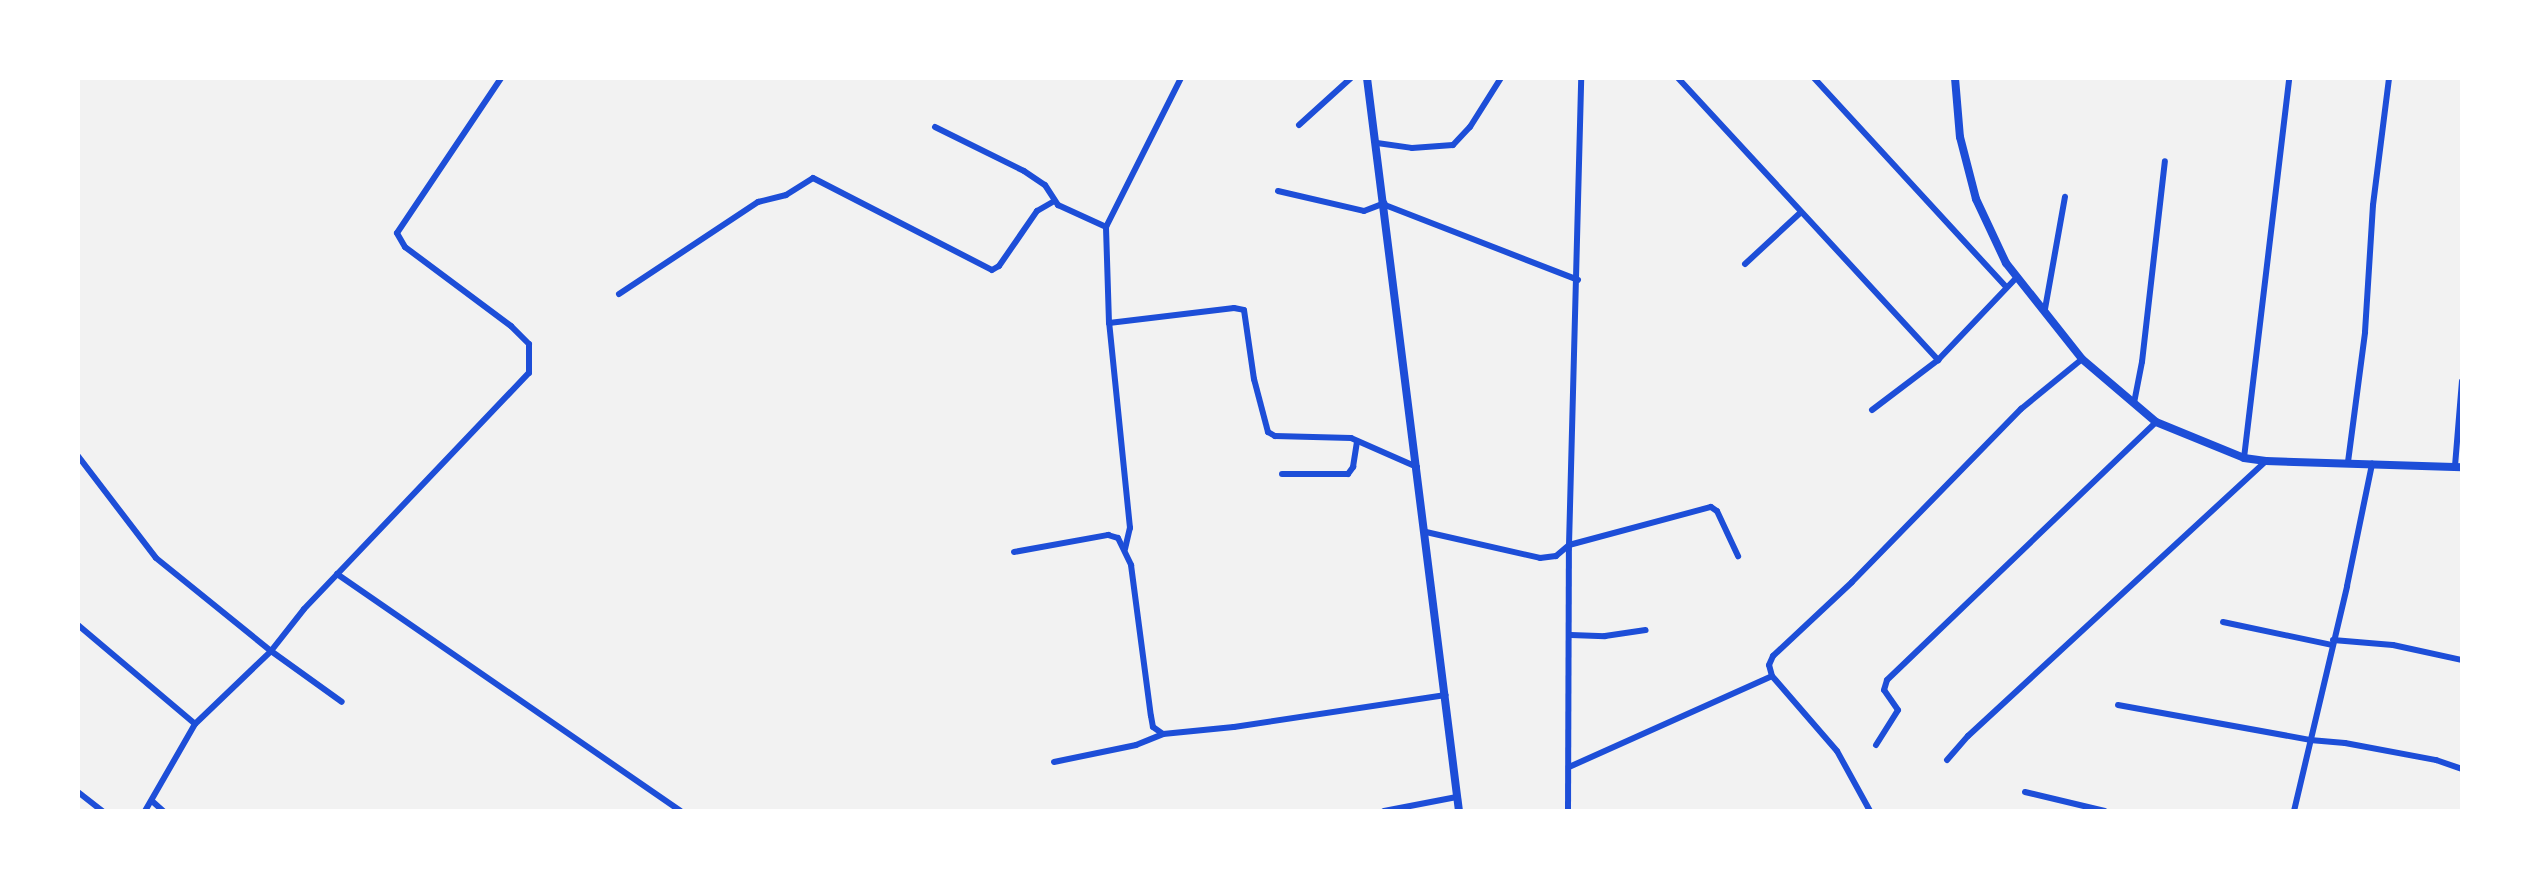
<!DOCTYPE html>
<style>
body{margin:0}
#map{position:relative;width:2540px;height:889px;overflow:hidden;background:#f2f2f2;font-family:"DM Sans",sans-serif}
div>[style]{position:absolute}
.minor>*{height:6px;margin:-3px;padding:0 3px;transform-origin:3px;border-radius:3px;background:#1d4ed8}
.tertiary>*{height:8px;margin:-4px;padding:0 4px;transform-origin:4px;border-radius:4px;background:#1d4ed8}
span{translate:-50% -50%;white-space:nowrap;text-align:center;line-height:1.15;-webkit-text-stroke:5px #fff;paint-order:stroke}
.frame{position:absolute;inset:0;border:80px solid #fff;pointer-events:none}
</style>
<div id="map">
<div class="minor">
<i style="left:1678px;top:78px;width:384px;rotate:47.3deg"></i>
<i style="left:1814px;top:78px;width:284px;rotate:47.4deg"></i>
<i style="left:1299px;top:125px;width:70px;rotate:-42.1deg"></i>
<i style="left:935px;top:127px;width:99px;rotate:26.3deg"></i>
<i style="left:1024px;top:171px;width:25px;rotate:34deg"></i>
<i style="left:1045px;top:185px;width:24px;rotate:57deg"></i>
<i style="left:1058px;top:205px;width:53px;rotate:24.6deg"></i>
<i style="left:1377px;top:143px;width:35px;rotate:8deg"></i>
<i style="left:1412px;top:148px;width:41px;rotate:-4.2deg"></i>
<i style="left:1453px;top:145px;width:25px;rotate:-47deg"></i>
<i style="left:1470px;top:127px;width:58px;rotate:-57.7deg"></i>
<i style="left:1278px;top:191px;width:88px;rotate:13.1deg"></i>
<i style="left:1364px;top:211px;width:22px;rotate:-21deg"></i>
<i style="left:1385px;top:205px;width:207px;rotate:21.2deg"></i>
<i style="left:1745px;top:264px;width:75px;rotate:-42.8deg"></i>
<i style="left:619px;top:294px;width:167px;rotate:-33.5deg"></i>
<i style="left:758px;top:202px;width:29px;rotate:-14deg"></i>
<i style="left:786px;top:195px;width:32px;rotate:-32deg"></i>
<i style="left:813px;top:178px;width:201px;rotate:27.2deg"></i>
<i style="left:992px;top:270px;width:8px;rotate:-30deg"></i>
<i style="left:999px;top:266px;width:67px;rotate:-55.4deg"></i>
<i style="left:1037px;top:211px;width:20px;rotate:-30deg"></i>
<i style="left:2045px;top:309px;width:114px;rotate:-79.9deg"></i>
<i style="left:1109px;top:323px;width:126px;rotate:-6.8deg"></i>
<i style="left:1234px;top:308px;width:10px;rotate:11deg"></i>
<i style="left:1244px;top:310px;width:70px;rotate:81.8deg"></i>
<i style="left:1254px;top:379px;width:55px;rotate:75.2deg"></i>
<i style="left:1268px;top:432px;width:8px;rotate:30deg"></i>
<i style="left:1275px;top:436px;width:76px;rotate:1.5deg"></i>
<i style="left:1351px;top:438px;width:72px;rotate:23.7deg"></i>
<i style="left:2134px;top:403px;width:42px;rotate:-79deg"></i>
<i style="left:2142px;top:362px;width:202px;rotate:-83.5deg"></i>
<i style="left:1872px;top:410px;width:83px;rotate:-37.1deg"></i>
<i style="left:1938px;top:360px;width:115px;rotate:-46.4deg"></i>
<i style="left:78px;top:456px;width:128px;rotate:52.6deg"></i>
<i style="left:156px;top:558px;width:148px;rotate:39deg"></i>
<i style="left:271px;top:651px;width:87px;rotate:35.7deg"></i>
<i style="left:2244px;top:458px;width:383px;rotate:-83.2deg"></i>
<i style="left:2348px;top:462px;width:131px;rotate:-82.5deg"></i>
<i style="left:2365px;top:332px;width:127px;rotate:-86.4deg"></i>
<i style="left:2373px;top:205px;width:128px;rotate:-82.8deg"></i>
<i style="left:2455px;top:466px;width:85px;rotate:-85.3deg"></i>
<i style="left:1282px;top:474px;width:66px"></i>
<i style="left:1348px;top:474px;width:9px;rotate:-54deg"></i>
<i style="left:1353px;top:467px;width:26px;rotate:-81deg"></i>
<i style="left:1426px;top:532px;width:117px;rotate:12.8deg"></i>
<i style="left:1540px;top:558px;width:16px;rotate:-7deg"></i>
<i style="left:1556px;top:556px;width:17px;rotate:-40deg"></i>
<i style="left:1569px;top:545px;width:147px;rotate:-15deg"></i>
<i style="left:1711px;top:507px;width:7px;rotate:34deg"></i>
<i style="left:1717px;top:511px;width:50px;rotate:65deg"></i>
<i style="left:1125px;top:549px;width:22px;rotate:-77deg"></i>
<i style="left:1130px;top:528px;width:206px;rotate:-95.8deg"></i>
<i style="left:1109px;top:323px;width:96px;rotate:-91.8deg"></i>
<i style="left:1106px;top:227px;width:167px;rotate:-63.3deg"></i>
<i style="left:1014px;top:552px;width:96px;rotate:-10.3deg"></i>
<i style="left:1108px;top:535px;width:10px;rotate:17deg"></i>
<i style="left:1118px;top:538px;width:30px;rotate:64deg"></i>
<i style="left:1131px;top:565px;width:152px;rotate:82.5deg"></i>
<i style="left:1151px;top:716px;width:11px;rotate:80deg"></i>
<i style="left:1153px;top:727px;width:12px;rotate:35deg"></i>
<i style="left:1163px;top:734px;width:71px;rotate:-5.6deg"></i>
<i style="left:1234px;top:727px;width:214px;rotate:-8.6deg"></i>
<i style="left:337px;top:574px;width:417px;rotate:34.6deg"></i>
<i style="left:2223px;top:622px;width:111px;rotate:11.9deg"></i>
<i style="left:78px;top:625px;width:153px;rotate:40.2deg"></i>
<i style="left:1571px;top:635px;width:34px;rotate:2deg"></i>
<i style="left:1605px;top:636px;width:41px;rotate:-8.3deg"></i>
<i style="left:2333px;top:640px;width:60px;rotate:4.8deg"></i>
<i style="left:2393px;top:645px;width:71px;rotate:12.3deg"></i>
<i style="left:2118px;top:705px;width:195px;rotate:10.3deg"></i>
<i style="left:2310px;top:740px;width:35px;rotate:5deg"></i>
<i style="left:2345px;top:743px;width:93px;rotate:10.6deg"></i>
<i style="left:2436px;top:760px;width:28px;rotate:19deg"></i>
<i style="left:1876px;top:745px;width:41px;rotate:-57.8deg"></i>
<i style="left:1898px;top:710px;width:24px;rotate:-125deg"></i>
<i style="left:1884px;top:690px;width:10px;rotate:-73deg"></i>
<i style="left:1887px;top:680px;width:373px;rotate:-43.8deg"></i>
<i style="left:1947px;top:760px;width:32px;rotate:-49deg"></i>
<i style="left:1968px;top:736px;width:405px;rotate:-42.7deg"></i>
<i style="left:1054px;top:762px;width:84px;rotate:-11.7deg"></i>
<i style="left:1136px;top:745px;width:29px;rotate:-22deg"></i>
<i style="left:1569px;top:767px;width:222px;rotate:-24.1deg"></i>
<i style="left:78px;top:792px;width:31px;rotate:38deg"></i>
<i style="left:2025px;top:792px;width:82px;rotate:13.4deg"></i>
<i style="left:152px;top:801px;width:15px;rotate:42deg"></i>
<i style="left:145px;top:811px;width:100px;rotate:-60.1deg"></i>
<i style="left:195px;top:724px;width:105px;rotate:-43.8deg"></i>
<i style="left:271px;top:651px;width:53px;rotate:-51.8deg"></i>
<i style="left:304px;top:609px;width:326px;rotate:-46.4deg"></i>
<i style="left:529px;top:373px;width:29px;rotate:-90deg"></i>
<i style="left:529px;top:344px;width:25px;rotate:-135deg"></i>
<i style="left:511px;top:326px;width:132px;rotate:-143.3deg"></i>
<i style="left:405px;top:247px;width:16px;rotate:-120deg"></i>
<i style="left:397px;top:233px;width:187px;rotate:-56.1deg"></i>
<i style="left:1384px;top:811px;width:74px;rotate:-10.9deg"></i>
<i style="left:1568px;top:811px;width:266px;rotate:-89.8deg"></i>
<i style="left:1569px;top:545px;width:467px;rotate:-88.5deg"></i>
<i style="left:1870px;top:811px;width:68px;rotate:-118.8deg"></i>
<i style="left:1837px;top:751px;width:99px;rotate:-130.9deg"></i>
<i style="left:1772px;top:676px;width:11px;rotate:-105deg"></i>
<i style="left:1769px;top:665px;width:10px;rotate:-66deg"></i>
<i style="left:1773px;top:656px;width:108px;rotate:-43.1deg"></i>
<i style="left:1852px;top:582px;width:242px;rotate:-45.7deg"></i>
<i style="left:2021px;top:409px;width:79px;rotate:-39.3deg"></i>
<i style="left:2294px;top:811px;width:231px;rotate:-76.7deg"></i>
<i style="left:2347px;top:586px;width:125px;rotate:-78.4deg"></i>
</div>
<div class="tertiary">
<i style="left:1367px;top:78px;width:739px;rotate:82.85deg"></i>
<i style="left:1955px;top:78px;width:59px;rotate:85.2deg"></i>
<i style="left:1960px;top:137px;width:64px;rotate:75.5deg"></i>
<i style="left:1976px;top:199px;width:71px;rotate:64.9deg"></i>
<i style="left:2006px;top:263px;width:122px;rotate:51.6deg"></i>
<i style="left:2082px;top:359px;width:97px;rotate:40.4deg"></i>
<i style="left:2156px;top:422px;width:95px;rotate:22.2deg"></i>
<i style="left:2244px;top:458px;width:22px;rotate:8deg"></i>
<i style="left:2266px;top:461px;width:196px;rotate:1.8deg"></i>
</div>
<div class="frame"></div>
</div>
